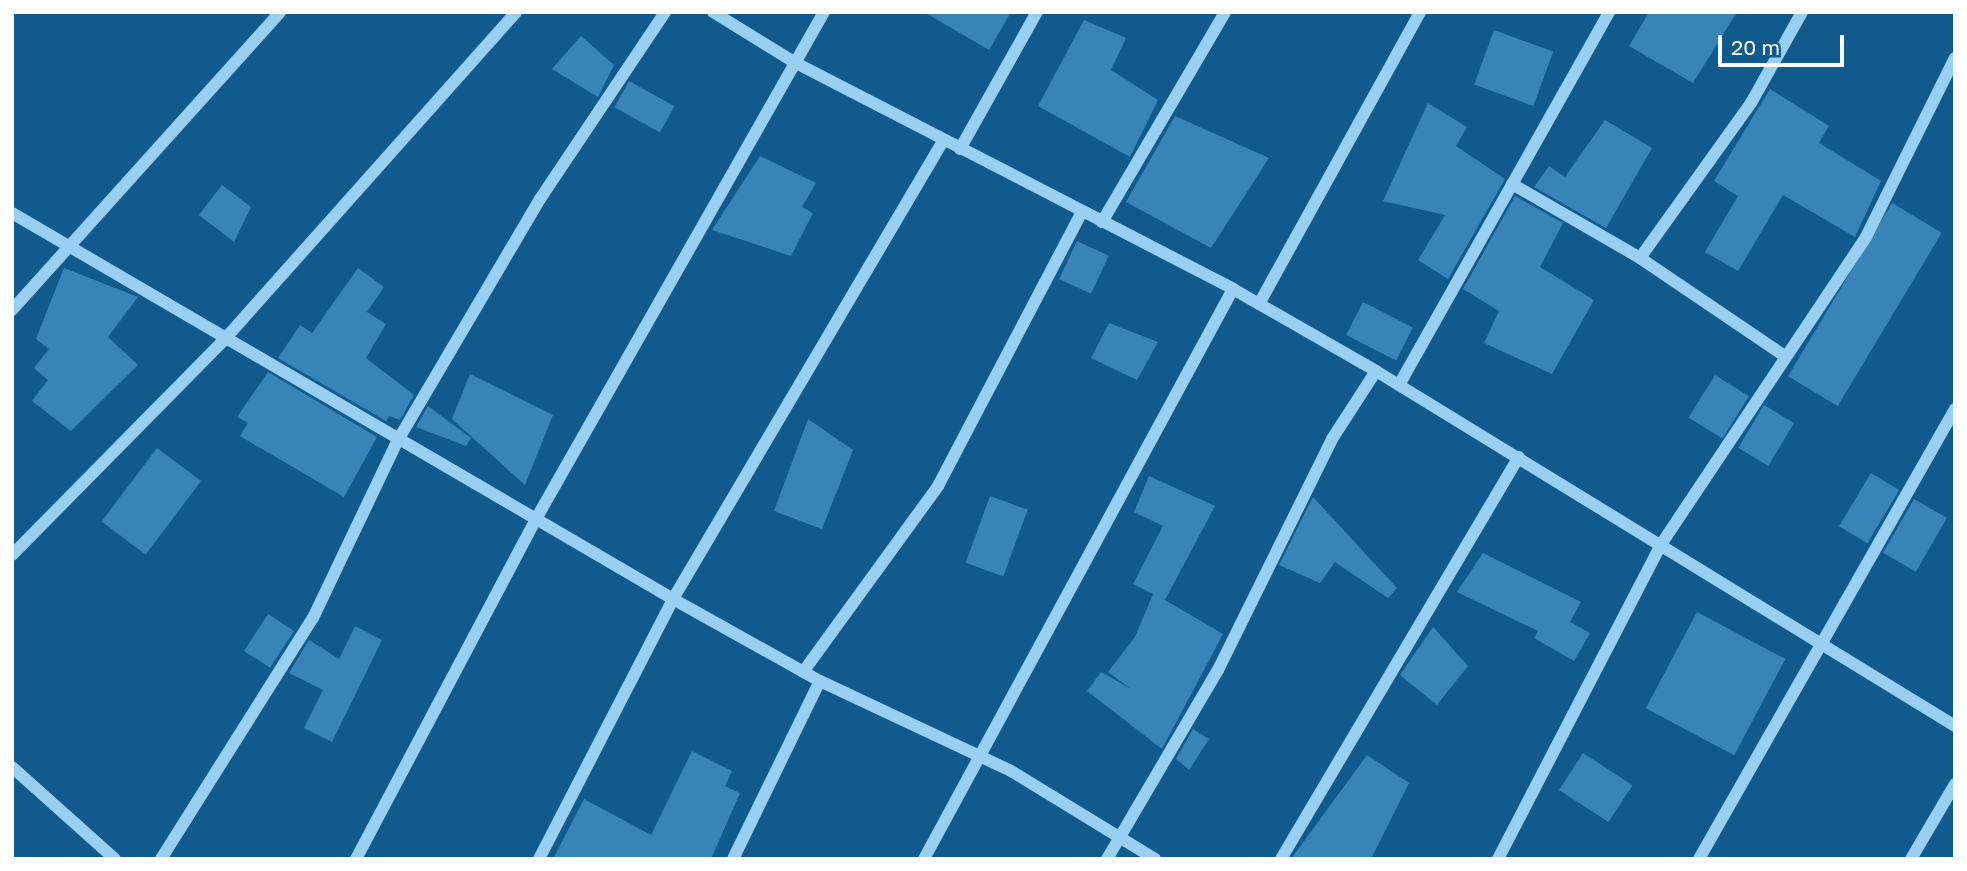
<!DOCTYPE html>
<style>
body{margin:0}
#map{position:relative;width:1967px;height:871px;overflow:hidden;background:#105a8e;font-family:"Golos Text",sans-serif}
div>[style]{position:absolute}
.building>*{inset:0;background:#3884b8;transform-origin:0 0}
.minor>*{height:12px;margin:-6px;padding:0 6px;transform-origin:6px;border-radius:6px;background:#99cff2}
span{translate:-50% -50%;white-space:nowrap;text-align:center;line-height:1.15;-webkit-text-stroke:7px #105a8e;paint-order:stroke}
.frame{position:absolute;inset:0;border:14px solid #fff;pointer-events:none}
.scale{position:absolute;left:1718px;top:35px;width:126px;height:32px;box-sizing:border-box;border:4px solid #fff;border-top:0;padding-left:9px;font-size:21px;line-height:24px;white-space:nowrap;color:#fff;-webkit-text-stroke:5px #105a8e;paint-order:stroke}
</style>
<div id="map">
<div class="building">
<i style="clip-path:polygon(924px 12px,1011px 12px,989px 50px)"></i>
<i style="clip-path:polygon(1649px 12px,1737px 12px,1693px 83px,1629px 46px)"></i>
<i style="clip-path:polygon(1084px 20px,1126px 38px,1111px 70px,1158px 100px,1130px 157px,1038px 106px)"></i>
<i style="left:1494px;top:30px;width:63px;height:58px;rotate:20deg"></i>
<i style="clip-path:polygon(581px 36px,614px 65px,598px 97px,552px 69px)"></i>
<i style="left:629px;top:81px;width:52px;height:30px;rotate:29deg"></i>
<i style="clip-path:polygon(1770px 89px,1829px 126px,1819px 143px,1881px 181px,1855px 237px,1783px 195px,1738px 271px,1705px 252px,1738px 196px,1714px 181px)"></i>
<i style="clip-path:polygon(1428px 103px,1467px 127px,1456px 146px,1505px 179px,1448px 279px,1418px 260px,1445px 215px,1383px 201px)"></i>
<i style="clip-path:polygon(1175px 116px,1269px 158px,1211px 248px,1126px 202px)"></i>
<i style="clip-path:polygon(1605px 120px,1652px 148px,1606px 228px,1534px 187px,1549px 166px,1565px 177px)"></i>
<i style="clip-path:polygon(760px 156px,816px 183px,802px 207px,813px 213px,791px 256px,712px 230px)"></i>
<i style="clip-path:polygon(222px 185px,251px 207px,234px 242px,199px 215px)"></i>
<i style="clip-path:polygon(1515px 196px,1563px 223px,1540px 267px,1594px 300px,1552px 374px,1484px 343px,1499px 311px,1463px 289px)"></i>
<i style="left:1892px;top:203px;width:58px;height:202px;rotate:31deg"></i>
<i style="left:1077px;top:241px;width:35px;height:42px;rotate:25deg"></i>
<i style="clip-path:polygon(64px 268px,138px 297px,108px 337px,138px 365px,71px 431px,32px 401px,48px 380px,34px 368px,49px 349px,36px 339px)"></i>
<i style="clip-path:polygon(358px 268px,384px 287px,367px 312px,386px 324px,366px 358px,414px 395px,400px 420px,389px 416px,386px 421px,278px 358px,300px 325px,312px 333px)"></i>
<i style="left:1363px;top:302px;width:56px;height:37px;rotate:27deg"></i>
<i style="clip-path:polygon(1109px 323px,1158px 342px,1137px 380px,1091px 358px)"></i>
<i style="clip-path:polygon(268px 372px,377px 437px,344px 497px,240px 436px,248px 423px,237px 417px)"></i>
<i style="clip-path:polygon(470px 374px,553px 415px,525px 485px,452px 419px)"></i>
<i style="left:1715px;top:375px;width:40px;height:50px;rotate:32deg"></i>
<i style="left:1764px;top:405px;width:35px;height:50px;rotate:31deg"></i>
<i style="clip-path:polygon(428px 406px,471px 438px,466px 446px,416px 427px)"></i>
<i style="clip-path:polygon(808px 419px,853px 450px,822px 529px,774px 511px)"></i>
<i style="left:157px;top:448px;width:55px;height:92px;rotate:37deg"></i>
<i style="left:1871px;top:473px;width:33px;height:62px;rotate:31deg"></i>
<i style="clip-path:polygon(1149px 476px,1215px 506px,1165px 600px,1223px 634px,1162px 749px,1087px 691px,1101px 672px,1131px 689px,1108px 672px,1135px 637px,1153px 594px,1133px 584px,1163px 526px,1134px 512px)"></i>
<i style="left:990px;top:496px;width:40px;height:71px;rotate:20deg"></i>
<i style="clip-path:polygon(1313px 497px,1397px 588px,1388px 598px,1335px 562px,1320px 583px,1279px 565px)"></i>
<i style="left:1914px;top:499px;width:38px;height:62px;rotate:30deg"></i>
<i style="clip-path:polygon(1483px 553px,1581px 602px,1570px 622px,1590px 633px,1574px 661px,1534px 638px,1538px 631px,1457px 592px)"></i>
<i style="left:1697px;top:612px;width:100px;height:109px;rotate:28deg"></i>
<i style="left:268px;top:614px;width:31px;height:44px;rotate:33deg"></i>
<i style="clip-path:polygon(355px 626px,382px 640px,332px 742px,304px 728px,323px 690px,289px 673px,309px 640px,339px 659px)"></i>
<i style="clip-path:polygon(1433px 627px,1468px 666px,1437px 705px,1400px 675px)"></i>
<i style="clip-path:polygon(1193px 729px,1209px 739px,1189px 770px,1176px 759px)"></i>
<i style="clip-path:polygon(692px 751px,732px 771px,725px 786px,740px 793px,711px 859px,553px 859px,584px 799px,651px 835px)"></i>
<i style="left:1583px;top:753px;width:59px;height:44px;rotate:33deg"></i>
<i style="clip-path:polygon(1367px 755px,1409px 783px,1371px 859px,1291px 859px)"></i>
</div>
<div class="minor">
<i style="left:713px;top:12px;width:95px;rotate:31.7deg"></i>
<i style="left:794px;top:62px;width:494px;rotate:27.3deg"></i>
<i style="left:1233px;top:289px;width:165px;rotate:29.8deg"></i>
<i style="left:1376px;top:371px;width:679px;rotate:31.51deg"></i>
<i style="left:960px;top:149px;width:157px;rotate:-60.7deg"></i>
<i style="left:1512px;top:184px;width:148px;rotate:30deg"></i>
<i style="left:1640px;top:258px;width:173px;rotate:34.1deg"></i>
<i style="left:12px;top:213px;width:765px;rotate:30.28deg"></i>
<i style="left:673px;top:599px;width:168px;rotate:29.2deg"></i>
<i style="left:820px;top:681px;width:211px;rotate:25.2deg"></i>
<i style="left:1011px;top:771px;width:169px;rotate:31.4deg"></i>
<i style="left:1102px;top:222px;width:243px;rotate:-59.6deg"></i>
<i style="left:1640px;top:258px;width:191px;rotate:-54.4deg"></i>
<i style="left:1751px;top:103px;width:104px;rotate:-60.7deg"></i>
<i style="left:1259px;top:304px;width:333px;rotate:-61.1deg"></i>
<i style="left:12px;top:310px;width:401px;rotate:-48deg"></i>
<i style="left:1399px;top:385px;width:428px;rotate:-60.6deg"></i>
<i style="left:12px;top:555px;width:302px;rotate:-45.4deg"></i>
<i style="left:224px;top:340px;width:439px;rotate:-48.3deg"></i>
<i style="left:803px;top:672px;width:230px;rotate:-54deg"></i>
<i style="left:938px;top:486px;width:310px;rotate:-62.3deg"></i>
<i style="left:12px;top:767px;width:138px;rotate:41.8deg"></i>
<i style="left:161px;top:859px;width:285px;rotate:-57.8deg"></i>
<i style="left:313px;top:618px;width:197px;rotate:-64.5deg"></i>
<i style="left:398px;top:440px;width:280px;rotate:-59.5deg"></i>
<i style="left:540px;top:199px;width:225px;rotate:-56.2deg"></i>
<i style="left:356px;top:859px;width:385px;rotate:-62.1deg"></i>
<i style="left:536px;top:519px;width:583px;rotate:-60.4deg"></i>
<i style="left:539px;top:859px;width:292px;rotate:-62.7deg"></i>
<i style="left:673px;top:599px;width:532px;rotate:-59.48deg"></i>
<i style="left:733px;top:859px;width:198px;rotate:-64deg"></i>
<i style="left:924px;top:859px;width:648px;rotate:-61.54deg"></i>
<i style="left:1107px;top:859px;width:219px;rotate:-59.6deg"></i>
<i style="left:1218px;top:670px;width:258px;rotate:-63.7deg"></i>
<i style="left:1332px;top:439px;width:81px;rotate:-57.1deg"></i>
<i style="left:1281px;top:859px;width:467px;rotate:-59.4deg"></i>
<i style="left:1498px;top:859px;width:352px;rotate:-62.6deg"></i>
<i style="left:1660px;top:546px;width:371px;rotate:-56.3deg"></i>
<i style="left:1866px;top:237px;width:200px;rotate:-63.6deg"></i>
<i style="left:1699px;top:859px;width:518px;rotate:-60.36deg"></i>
<i style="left:1911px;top:859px;width:87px;rotate:-59.6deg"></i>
</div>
<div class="frame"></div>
<div class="scale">20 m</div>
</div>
